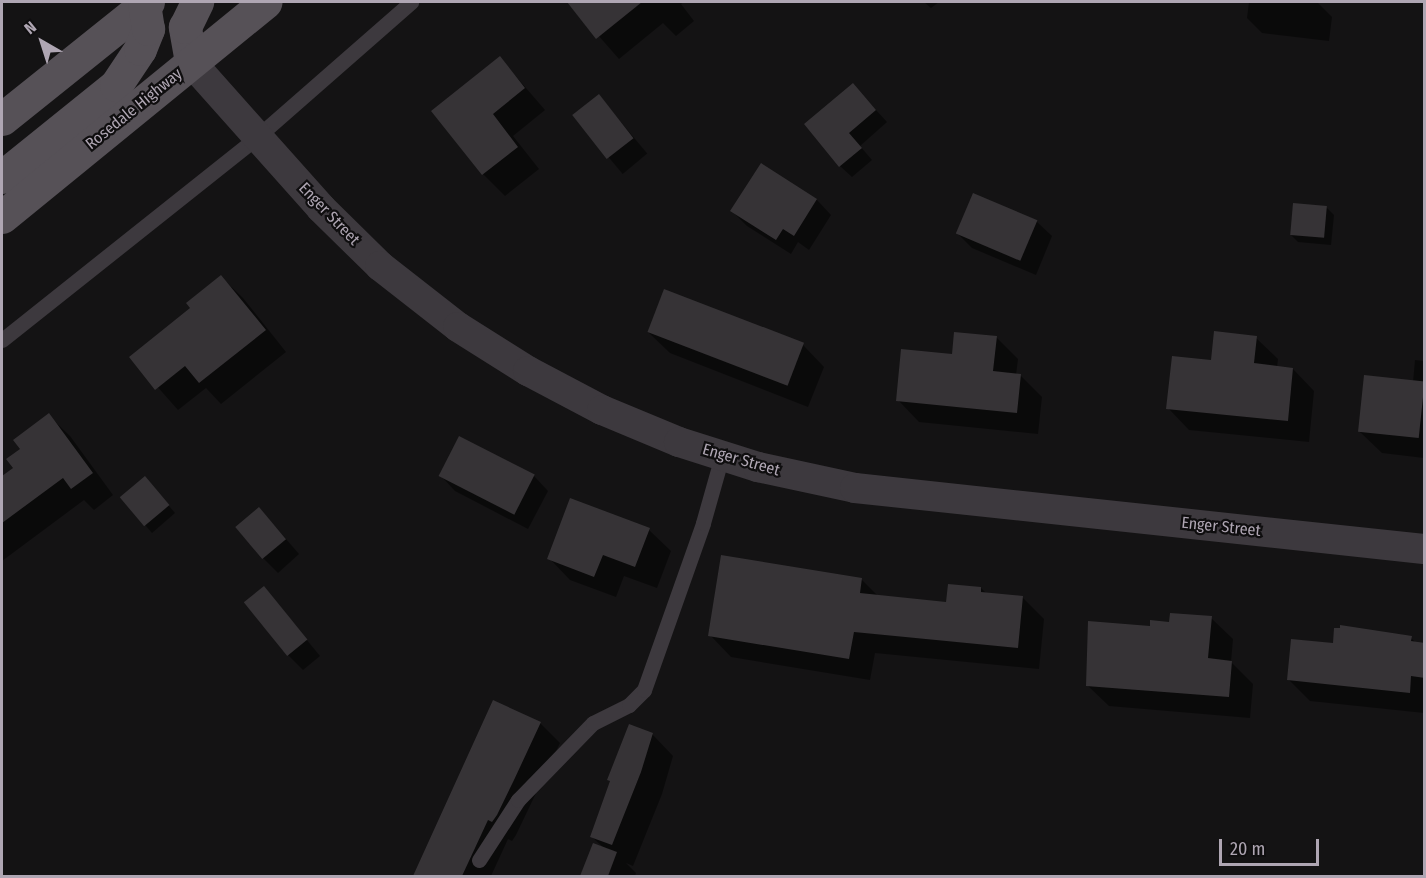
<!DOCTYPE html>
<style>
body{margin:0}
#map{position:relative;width:1426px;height:878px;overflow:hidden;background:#141314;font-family:"Fira Sans Condensed",sans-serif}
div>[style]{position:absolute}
.shadow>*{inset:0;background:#0007;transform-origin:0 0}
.building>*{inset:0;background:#363336;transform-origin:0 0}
.lane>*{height:15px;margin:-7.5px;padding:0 7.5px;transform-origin:7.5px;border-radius:7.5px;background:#3d393e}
.street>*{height:30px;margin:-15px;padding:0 15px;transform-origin:15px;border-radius:15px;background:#3d393e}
.primary>*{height:33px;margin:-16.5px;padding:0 16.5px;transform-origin:16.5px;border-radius:16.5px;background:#565157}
span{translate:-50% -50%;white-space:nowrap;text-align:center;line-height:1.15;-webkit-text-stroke:4.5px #0f0e0f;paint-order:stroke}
.street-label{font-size:16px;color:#afa6b3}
.frame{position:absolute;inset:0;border:3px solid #afa6b3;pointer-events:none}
.north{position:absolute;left:12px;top:12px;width:60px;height:60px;-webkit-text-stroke:4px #0f0e0f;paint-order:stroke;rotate:321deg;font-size:16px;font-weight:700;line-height:24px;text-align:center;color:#afa6b3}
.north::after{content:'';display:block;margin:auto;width:21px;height:27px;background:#afa6b3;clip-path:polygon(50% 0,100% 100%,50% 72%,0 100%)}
.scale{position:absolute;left:1219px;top:839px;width:100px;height:27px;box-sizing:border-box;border:3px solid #afa6b3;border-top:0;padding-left:8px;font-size:18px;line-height:21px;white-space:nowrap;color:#afa6b3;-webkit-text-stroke:4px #0f0e0f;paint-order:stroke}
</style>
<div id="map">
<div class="shadow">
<i style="clip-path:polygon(569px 2px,684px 2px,681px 4px,694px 21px,676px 36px,663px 23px,619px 59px)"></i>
<i style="clip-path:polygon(924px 2px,939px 2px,931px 8px)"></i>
<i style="clip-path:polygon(1249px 2px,1317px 2px,1332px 17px,1329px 41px,1262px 33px,1247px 18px)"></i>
<i style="clip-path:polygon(500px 58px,545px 110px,513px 136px,539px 169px,505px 196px,483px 174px,433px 111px)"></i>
<i style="clip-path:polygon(853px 85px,887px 122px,860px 146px,872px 160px,852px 177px,840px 166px)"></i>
<i style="left:599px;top:96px;width:75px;height:32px;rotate:50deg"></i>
<i style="clip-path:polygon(761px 165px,817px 200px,831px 215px,809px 250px,798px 242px,791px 254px,747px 226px,732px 211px)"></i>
<i style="clip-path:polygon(1327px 208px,1334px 215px,1331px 245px,1298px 242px,1291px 235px)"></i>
<i style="clip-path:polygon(1037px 222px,1052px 236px,1036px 275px,972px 248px,957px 233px)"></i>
<i style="clip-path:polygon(221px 277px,243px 298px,286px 352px,221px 404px,206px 388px,178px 410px,131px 357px,192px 308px)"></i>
<i style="clip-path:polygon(648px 332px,803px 345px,824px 367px,808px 407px,670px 353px)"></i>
<i style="clip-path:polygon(996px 337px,1018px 359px,1016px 375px,1020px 375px,1042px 397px,1038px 434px,919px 422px,898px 400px,953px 356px)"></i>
<i style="clip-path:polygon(1256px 338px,1278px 359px,1277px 367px,1293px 369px,1314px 391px,1309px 442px,1189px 430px,1168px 408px)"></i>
<i style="clip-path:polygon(1415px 360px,1424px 361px,1424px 458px,1382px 453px,1360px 432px,1413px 382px)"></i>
<i style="clip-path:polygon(48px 415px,70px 436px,113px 495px,94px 510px,84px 500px,2px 561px,2px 478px,15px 468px,22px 449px)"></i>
<i style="clip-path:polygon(441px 476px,534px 476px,548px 491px,528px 529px,455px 491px)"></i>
<i style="clip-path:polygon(152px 486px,175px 513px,152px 533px,122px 498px)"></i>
<i style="clip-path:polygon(273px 524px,299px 554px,278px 573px,263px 558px)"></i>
<i style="clip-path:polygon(649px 530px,671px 551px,657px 588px,624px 576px,616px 597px,570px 580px,549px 558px)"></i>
<i style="clip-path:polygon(862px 580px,879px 597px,947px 603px,981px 588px,987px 594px,1023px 598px,1044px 619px,1039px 669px,875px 653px,870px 680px,731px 657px,710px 635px)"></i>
<i style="clip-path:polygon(264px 588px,320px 656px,303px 670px,288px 655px)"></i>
<i style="clip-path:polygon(1211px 618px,1233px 639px,1231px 662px,1253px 684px,1250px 718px,1109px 706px,1087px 685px,1151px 628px)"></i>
<i style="clip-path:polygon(1411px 638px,1417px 644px,1424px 644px,1424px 713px,1310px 701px,1288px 679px)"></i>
<i style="clip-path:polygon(494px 702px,540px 723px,560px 743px,516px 835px,512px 841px,508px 839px,491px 876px,414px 876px)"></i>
<i style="clip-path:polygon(652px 734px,673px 756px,662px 794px,633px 866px,626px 863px,636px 873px,635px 876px,582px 876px,594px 845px,604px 848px,592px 837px)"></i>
</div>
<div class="building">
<i style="clip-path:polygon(567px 2px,642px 2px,596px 39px)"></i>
<i style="clip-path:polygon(500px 56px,525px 88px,493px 114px,518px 147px,482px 175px,431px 111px)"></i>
<i style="clip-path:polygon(853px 83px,876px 110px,849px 133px,862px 148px,839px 167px,804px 124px)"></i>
<i style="left:599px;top:94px;width:56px;height:34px;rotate:52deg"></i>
<i style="clip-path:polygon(761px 163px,817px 199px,794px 236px,783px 229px,776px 240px,730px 211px)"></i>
<i style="left:973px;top:193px;width:70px;height:44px;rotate:23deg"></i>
<i style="left:1293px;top:203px;width:34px;height:32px;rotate:5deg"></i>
<i style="clip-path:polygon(221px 275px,266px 330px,199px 383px,185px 366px,155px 390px,129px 357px,190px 308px,186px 303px)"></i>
<i style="left:664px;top:289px;width:150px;height:46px;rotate:21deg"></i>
<i style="clip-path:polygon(1214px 331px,1257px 336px,1254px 363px,1293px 368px,1288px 421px,1166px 409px,1172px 356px,1211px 360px)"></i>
<i style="clip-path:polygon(954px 332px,997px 336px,993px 371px,1021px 374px,1017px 413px,896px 401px,901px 349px,952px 354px)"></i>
<i style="left:1364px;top:375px;width:61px;height:57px;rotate:6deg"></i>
<i style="clip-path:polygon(49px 413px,93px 473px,71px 489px,63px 478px,2px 523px,2px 476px,13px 468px,6px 459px,20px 449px,13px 440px)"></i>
<i style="left:459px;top:436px;width:85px;height:45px;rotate:27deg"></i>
<i style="left:145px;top:476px;width:38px;height:33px;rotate:50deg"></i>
<i style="clip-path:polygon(570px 498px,650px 528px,635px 567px,603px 555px,594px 577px,547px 559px)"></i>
<i style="left:259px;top:507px;width:42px;height:31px;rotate:50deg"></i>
<i style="clip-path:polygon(721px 555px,862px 578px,860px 593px,946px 602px,948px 584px,981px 587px,981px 592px,1023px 596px,1018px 648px,854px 632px,849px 659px,708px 636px)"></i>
<i style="left:264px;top:586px;width:69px;height:26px;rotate:51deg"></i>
<i style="clip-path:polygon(1170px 613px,1212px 616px,1208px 658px,1232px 661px,1229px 697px,1086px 686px,1088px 621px,1150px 626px,1150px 620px,1169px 622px)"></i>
<i style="clip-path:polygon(1340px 625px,1412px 636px,1411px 641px,1425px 643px,1425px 678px,1411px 676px,1410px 693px,1287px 680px,1291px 639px,1333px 643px,1334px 628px,1340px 628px)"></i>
<i style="clip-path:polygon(493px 700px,541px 722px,514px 780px,497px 815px,492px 822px,488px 820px,462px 876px,413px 876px)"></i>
<i style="clip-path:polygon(629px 724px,653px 733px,641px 772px,612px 845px,590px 837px,610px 781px,607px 780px)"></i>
<i style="clip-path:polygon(593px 843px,617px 852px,608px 876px,580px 876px)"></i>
</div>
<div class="lane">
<i style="left:2px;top:340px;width:326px;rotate:-38.5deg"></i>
<i style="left:257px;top:137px;width:205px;rotate:-41.2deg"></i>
<i style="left:479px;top:860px;width:72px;rotate:-57deg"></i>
<i style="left:518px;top:800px;width:107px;rotate:-45.8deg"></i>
<i style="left:593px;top:723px;width:40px;rotate:-26.6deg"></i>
<i style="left:629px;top:705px;width:21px;rotate:-45deg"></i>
<i style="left:644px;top:690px;width:177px;rotate:-70.5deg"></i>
<i style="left:703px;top:523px;width:70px;rotate:-74.2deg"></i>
</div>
<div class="street">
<i style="left:191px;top:62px;width:195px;rotate:48.3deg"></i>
<i style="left:321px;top:208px;width:83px;rotate:44.5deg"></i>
<i style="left:380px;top:266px;width:99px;rotate:38deg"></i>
<i style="left:458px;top:327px;width:83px;rotate:32.2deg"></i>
<i style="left:528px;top:371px;width:84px;rotate:27.8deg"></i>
<i style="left:602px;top:410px;width:83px;rotate:22.6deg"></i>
<i style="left:679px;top:442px;width:83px;rotate:17.6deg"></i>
<i style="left:758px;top:467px;width:99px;rotate:12.2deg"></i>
<i style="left:855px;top:488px;width:572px;rotate:6.12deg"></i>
</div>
<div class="primary">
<i style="left:191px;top:62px;width:36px;rotate:-100deg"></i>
<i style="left:185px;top:27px;width:28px;rotate:-64deg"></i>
<i style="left:2px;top:119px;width:187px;rotate:-38.7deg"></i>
<i style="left:2px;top:177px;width:146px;rotate:-38.9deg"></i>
<i style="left:116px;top:85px;width:43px;rotate:-56.3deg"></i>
<i style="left:140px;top:49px;width:22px;rotate:-68deg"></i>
<i style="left:148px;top:29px;width:24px;rotate:-99deg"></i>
<i style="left:2px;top:217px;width:340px;rotate:-39.2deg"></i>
</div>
<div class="street-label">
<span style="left:134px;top:109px;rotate:-39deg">Rosedale Highway</span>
<span style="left:329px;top:214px;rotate:46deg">Enger Street</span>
<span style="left:741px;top:460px;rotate:16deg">Enger Street</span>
<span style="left:1221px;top:527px;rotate:6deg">Enger Street</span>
</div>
<div class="frame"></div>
<div class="north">N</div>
<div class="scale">20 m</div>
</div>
